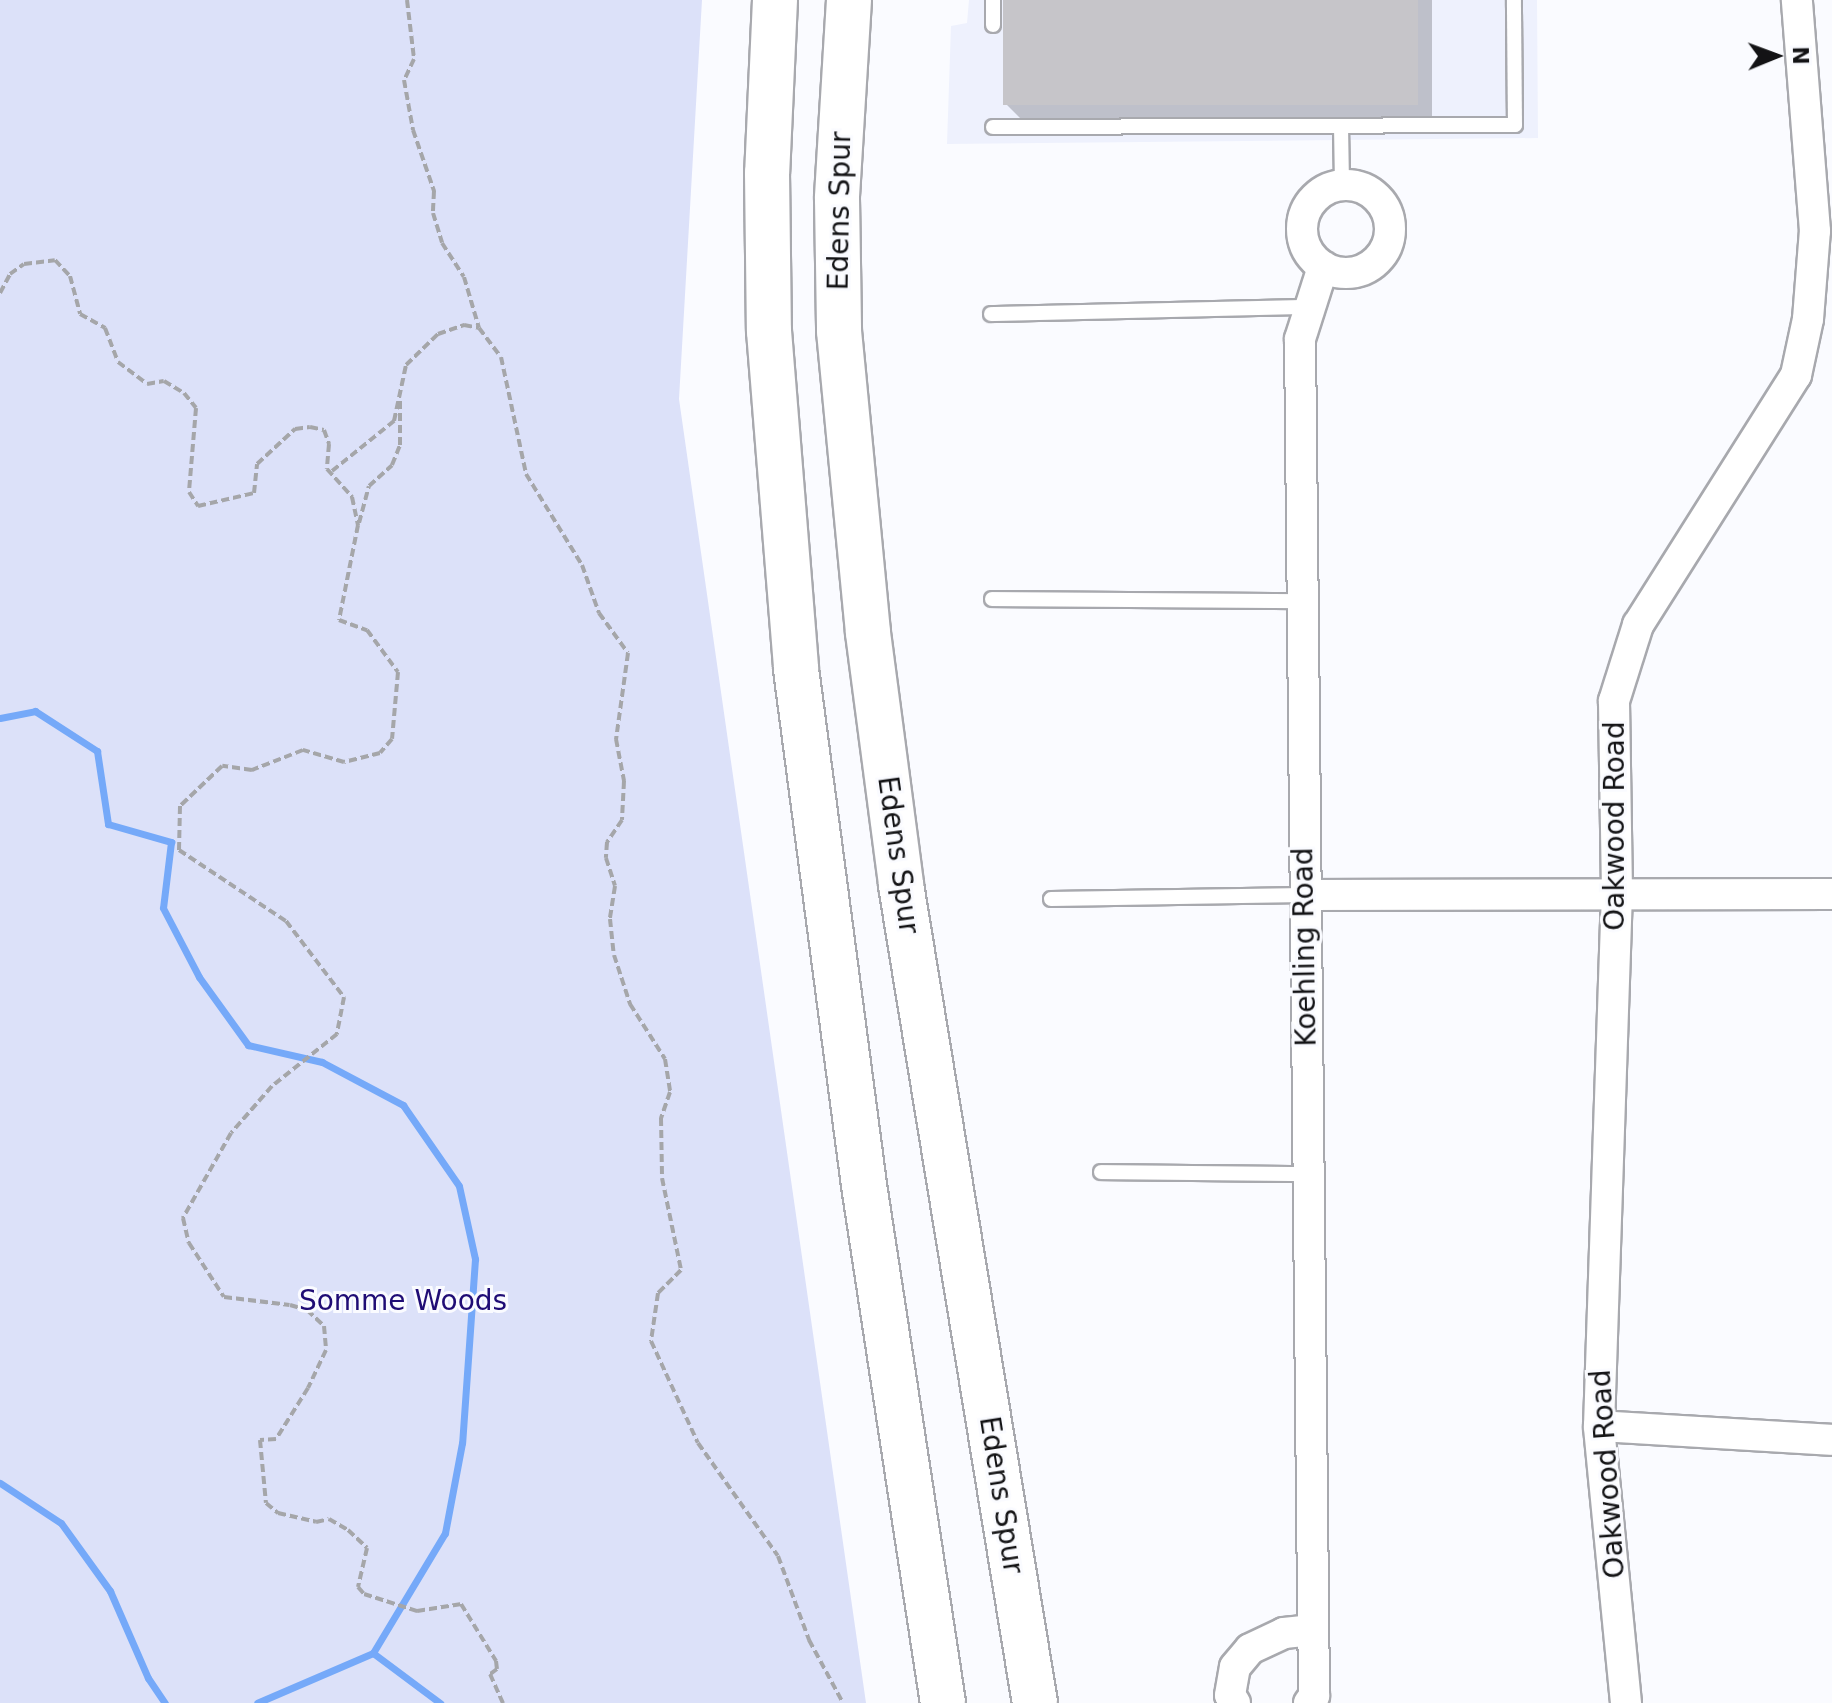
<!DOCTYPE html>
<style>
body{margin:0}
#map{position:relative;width:1832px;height:1703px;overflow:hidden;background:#fafbff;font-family:"DejaVu Sans",sans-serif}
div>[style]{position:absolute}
.built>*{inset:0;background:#eef1fd}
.green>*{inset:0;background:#dce1f9}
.shadow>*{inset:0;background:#0003}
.stream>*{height:7px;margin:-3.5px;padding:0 3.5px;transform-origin:3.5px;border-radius:3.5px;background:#75a9f9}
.building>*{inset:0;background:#c6c5c9;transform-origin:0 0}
.path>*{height:4px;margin-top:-2px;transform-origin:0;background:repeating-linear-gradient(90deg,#a5a6a9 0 8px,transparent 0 12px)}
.roads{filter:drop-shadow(2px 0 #a8a9ae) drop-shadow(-2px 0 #a8a9ae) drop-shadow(0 2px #a8a9ae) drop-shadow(0 -2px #a8a9ae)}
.service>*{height:14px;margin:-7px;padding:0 7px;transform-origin:7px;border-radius:7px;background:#fff}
.minor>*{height:30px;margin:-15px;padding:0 15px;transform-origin:15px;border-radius:15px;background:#fff}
.minor>.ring{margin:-15px;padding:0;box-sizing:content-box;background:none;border:30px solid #fff;border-radius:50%}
.motorway>*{height:44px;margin:-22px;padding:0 22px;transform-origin:22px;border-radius:22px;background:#fff}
span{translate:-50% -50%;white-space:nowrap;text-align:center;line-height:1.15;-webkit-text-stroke:6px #fafbff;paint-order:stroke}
.street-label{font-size:28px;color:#131315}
.park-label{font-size:28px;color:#1f0c75}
.north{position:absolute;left:1736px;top:16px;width:80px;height:80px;-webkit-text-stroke:6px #fafbff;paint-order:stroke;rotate:89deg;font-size:22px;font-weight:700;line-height:32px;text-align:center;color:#131315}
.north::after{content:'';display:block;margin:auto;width:28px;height:36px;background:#131315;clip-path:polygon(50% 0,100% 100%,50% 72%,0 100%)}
</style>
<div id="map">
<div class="built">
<i style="clip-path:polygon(969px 0,1537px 0,1538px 138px,947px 144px,951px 26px,967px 23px)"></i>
</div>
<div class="green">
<i style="clip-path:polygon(0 0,702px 0,679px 399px,866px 1703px,0 1703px)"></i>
</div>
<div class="shadow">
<i style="clip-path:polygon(1005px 0,1432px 0,1432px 119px,1021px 119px,1006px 104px)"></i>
</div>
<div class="stream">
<i style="left:0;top:718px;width:36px;rotate:-11deg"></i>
<i style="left:35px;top:711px;width:74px;rotate:32.8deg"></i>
<i style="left:97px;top:751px;width:74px;rotate:81.4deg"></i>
<i style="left:108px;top:824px;width:66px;rotate:15.9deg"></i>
<i style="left:171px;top:842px;width:66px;rotate:96.9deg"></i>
<i style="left:163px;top:908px;width:78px;rotate:62.4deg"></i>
<i style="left:199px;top:977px;width:84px;rotate:54.2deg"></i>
<i style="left:248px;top:1045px;width:76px;rotate:12.9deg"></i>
<i style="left:322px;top:1062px;width:92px;rotate:28deg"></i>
<i style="left:403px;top:1105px;width:98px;rotate:55.3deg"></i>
<i style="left:459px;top:1186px;width:75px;rotate:77.6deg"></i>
<i style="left:475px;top:1259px;width:184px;rotate:94deg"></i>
<i style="left:462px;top:1443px;width:92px;rotate:100.7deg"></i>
<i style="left:445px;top:1533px;width:140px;rotate:121deg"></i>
<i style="left:373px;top:1653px;width:126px;rotate:156.7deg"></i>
<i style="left:0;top:1483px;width:73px;rotate:33.3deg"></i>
<i style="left:61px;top:1523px;width:84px;rotate:54.2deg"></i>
<i style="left:110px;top:1591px;width:95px;rotate:66.4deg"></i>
<i style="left:148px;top:1678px;width:30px;rotate:56deg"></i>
<i style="left:373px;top:1653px;width:84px;rotate:36.7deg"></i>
</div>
<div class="building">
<i style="left:1003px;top:0;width:415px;height:105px"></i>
</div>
<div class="path">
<i style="left:407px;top:0;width:59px;rotate:83.2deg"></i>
<i style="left:414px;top:59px;width:23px;rotate:115deg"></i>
<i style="left:404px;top:80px;width:51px;rotate:79.8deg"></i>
<i style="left:413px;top:130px;width:65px;rotate:71deg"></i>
<i style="left:434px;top:191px;width:22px;rotate:93deg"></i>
<i style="left:433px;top:213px;width:31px;rotate:73deg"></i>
<i style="left:442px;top:243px;width:40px;rotate:57.1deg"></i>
<i style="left:464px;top:277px;width:53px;rotate:73.6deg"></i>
<i style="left:479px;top:328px;width:36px;rotate:53deg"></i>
<i style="left:501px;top:357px;width:120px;rotate:77.9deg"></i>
<i style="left:526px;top:474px;width:107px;rotate:58.4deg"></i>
<i style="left:582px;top:565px;width:51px;rotate:70.5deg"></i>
<i style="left:599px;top:613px;width:49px;rotate:54.1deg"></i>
<i style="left:628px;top:653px;width:87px;rotate:97.9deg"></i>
<i style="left:616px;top:739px;width:43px;rotate:79.2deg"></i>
<i style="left:624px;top:781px;width:39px;rotate:93deg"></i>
<i style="left:622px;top:820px;width:27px;rotate:124deg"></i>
<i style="left:607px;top:842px;width:16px;rotate:94deg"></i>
<i style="left:606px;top:858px;width:29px;rotate:72deg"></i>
<i style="left:615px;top:886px;width:33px;rotate:99deg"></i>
<i style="left:610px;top:919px;width:36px;rotate:84deg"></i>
<i style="left:614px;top:955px;width:52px;rotate:71.9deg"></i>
<i style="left:630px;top:1004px;width:65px;rotate:57.5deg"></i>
<i style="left:665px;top:1059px;width:33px;rotate:81deg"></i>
<i style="left:670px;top:1092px;width:28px;rotate:109deg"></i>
<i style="left:661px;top:1118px;width:60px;rotate:89deg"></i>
<i style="left:662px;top:1178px;width:94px;rotate:78.3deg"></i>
<i style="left:681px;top:1270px;width:33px;rotate:135deg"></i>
<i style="left:658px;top:1293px;width:49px;rotate:98.3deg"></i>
<i style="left:651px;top:1341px;width:112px;rotate:65.3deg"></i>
<i style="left:698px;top:1443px;width:138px;rotate:54.7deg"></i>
<i style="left:778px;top:1556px;width:90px;rotate:69.7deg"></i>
<i style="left:809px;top:1640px;width:72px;rotate:61.6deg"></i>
<i style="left:0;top:293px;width:21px;rotate:-62deg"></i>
<i style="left:10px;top:274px;width:17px;rotate:-36deg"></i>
<i style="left:24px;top:264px;width:31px;rotate:-7deg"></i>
<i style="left:55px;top:260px;width:22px;rotate:47deg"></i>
<i style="left:70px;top:276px;width:39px;rotate:75deg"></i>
<i style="left:80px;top:314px;width:29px;rotate:29deg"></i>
<i style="left:105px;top:328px;width:36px;rotate:69deg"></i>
<i style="left:118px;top:362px;width:36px;rotate:37deg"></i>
<i style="left:147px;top:384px;width:17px;rotate:-10deg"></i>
<i style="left:164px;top:381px;width:23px;rotate:31deg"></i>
<i style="left:184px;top:393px;width:19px;rotate:51deg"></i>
<i style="left:196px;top:408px;width:84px;rotate:94.8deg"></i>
<i style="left:189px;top:492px;width:17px;rotate:57deg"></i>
<i style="left:198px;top:506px;width:57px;rotate:-13.1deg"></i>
<i style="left:254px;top:493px;width:29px;rotate:-84deg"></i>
<i style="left:257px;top:464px;width:52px;rotate:-42.6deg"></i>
<i style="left:295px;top:429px;width:15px;rotate:-8deg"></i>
<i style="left:310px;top:427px;width:14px;rotate:12deg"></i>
<i style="left:324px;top:430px;width:15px;rotate:70deg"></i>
<i style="left:329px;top:444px;width:25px;rotate:95deg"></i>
<i style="left:327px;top:469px;width:38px;rotate:48deg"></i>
<i style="left:352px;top:497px;width:29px;rotate:78deg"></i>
<i style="left:358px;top:525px;width:97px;rotate:101.3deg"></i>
<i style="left:339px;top:620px;width:30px;rotate:20deg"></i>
<i style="left:367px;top:630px;width:52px;rotate:53.6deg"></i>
<i style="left:398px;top:672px;width:67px;rotate:95.1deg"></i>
<i style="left:392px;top:739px;width:18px;rotate:131deg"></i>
<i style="left:380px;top:753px;width:37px;rotate:166deg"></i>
<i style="left:344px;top:762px;width:43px;rotate:-163.7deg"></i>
<i style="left:303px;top:750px;width:55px;rotate:158.6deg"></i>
<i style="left:252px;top:770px;width:30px;rotate:-172deg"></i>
<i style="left:222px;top:766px;width:58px;rotate:136.4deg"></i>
<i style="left:180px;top:806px;width:44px;rotate:91.3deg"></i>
<i style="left:179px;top:850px;width:128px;rotate:33.6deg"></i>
<i style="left:286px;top:921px;width:96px;rotate:52.7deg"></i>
<i style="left:344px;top:997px;width:38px;rotate:101deg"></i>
<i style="left:337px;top:1034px;width:83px;rotate:141.3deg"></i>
<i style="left:272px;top:1086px;width:62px;rotate:131.1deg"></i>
<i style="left:231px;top:1133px;width:98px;rotate:119.5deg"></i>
<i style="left:183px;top:1218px;width:26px;rotate:77deg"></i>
<i style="left:189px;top:1243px;width:64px;rotate:57.1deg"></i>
<i style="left:224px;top:1297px;width:66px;rotate:6.9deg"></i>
<i style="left:290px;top:1305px;width:18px;rotate:16deg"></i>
<i style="left:307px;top:1310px;width:23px;rotate:43deg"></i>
<i style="left:324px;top:1326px;width:24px;rotate:85deg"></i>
<i style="left:326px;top:1350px;width:42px;rotate:115.3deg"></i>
<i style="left:308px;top:1388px;width:60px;rotate:122.1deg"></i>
<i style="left:276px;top:1439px;width:16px;rotate:176deg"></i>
<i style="left:260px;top:1440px;width:63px;rotate:84.6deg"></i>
<i style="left:266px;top:1503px;width:16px;rotate:40deg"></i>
<i style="left:278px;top:1513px;width:39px;rotate:13deg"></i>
<i style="left:316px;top:1522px;width:13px;rotate:-13deg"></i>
<i style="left:329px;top:1519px;width:22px;rotate:30deg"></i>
<i style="left:348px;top:1530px;width:26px;rotate:43deg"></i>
<i style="left:367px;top:1548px;width:40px;rotate:103deg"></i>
<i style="left:358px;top:1587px;width:9px;rotate:49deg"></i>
<i style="left:364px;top:1594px;width:56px;rotate:17.8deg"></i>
<i style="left:417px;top:1611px;width:45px;rotate:-9deg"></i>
<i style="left:461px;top:1604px;width:67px;rotate:58.4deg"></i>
<i style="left:496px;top:1661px;width:8px;rotate:83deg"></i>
<i style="left:497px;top:1669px;width:9px;rotate:144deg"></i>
<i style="left:490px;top:1674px;width:32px;rotate:66deg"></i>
<i style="left:332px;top:471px;width:80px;rotate:-38.9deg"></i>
<i style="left:394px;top:421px;width:57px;rotate:-77.9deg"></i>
<i style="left:406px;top:365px;width:45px;rotate:-44.1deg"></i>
<i style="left:438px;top:334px;width:28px;rotate:-19deg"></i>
<i style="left:464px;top:325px;width:15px;rotate:11deg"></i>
<i style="left:359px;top:523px;width:38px;rotate:-75deg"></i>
<i style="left:369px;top:486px;width:31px;rotate:-42deg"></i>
<i style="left:392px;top:465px;width:22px;rotate:-68deg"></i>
<i style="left:400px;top:445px;width:47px;rotate:-90deg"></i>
</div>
<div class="roads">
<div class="service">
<i style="left:993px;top:25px;width:25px;rotate:-90deg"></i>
<i style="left:1341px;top:126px;width:59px;rotate:89deg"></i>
<i style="left:993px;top:127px;width:522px;rotate:-0.22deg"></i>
<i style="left:1515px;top:125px;width:125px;rotate:-90.5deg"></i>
<i style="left:991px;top:314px;width:315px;rotate:-1.3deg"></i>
<i style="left:992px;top:599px;width:310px;rotate:0.4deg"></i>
<i style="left:1051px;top:899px;width:254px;rotate:-0.9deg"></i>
<i style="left:1101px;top:1172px;width:207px;rotate:0.6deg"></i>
</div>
<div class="minor">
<i class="ring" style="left:1302px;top:185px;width:58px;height:58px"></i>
<i style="left:1305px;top:895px;width:527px;rotate:-0.11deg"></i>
<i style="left:1599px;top:1426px;width:233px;rotate:3.4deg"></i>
<i style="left:1235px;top:1703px;width:9px;rotate:-122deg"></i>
<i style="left:1230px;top:1695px;width:28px;rotate:-80deg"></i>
<i style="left:1235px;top:1667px;width:23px;rotate:-50deg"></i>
<i style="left:1250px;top:1649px;width:38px;rotate:-25deg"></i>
<i style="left:1284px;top:1633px;width:29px;rotate:-6deg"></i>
<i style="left:1309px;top:1703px;width:9px;rotate:-54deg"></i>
<i style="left:1314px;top:1696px;width:1357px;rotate:-90.59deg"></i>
<i style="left:1300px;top:339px;width:76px;rotate:-72.3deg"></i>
<i style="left:1626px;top:1703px;width:278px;rotate:-95.6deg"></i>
<i style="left:1599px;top:1426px;width:533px;rotate:-88.07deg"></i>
<i style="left:1617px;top:893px;width:192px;rotate:-90.9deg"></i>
<i style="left:1614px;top:701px;width:80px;rotate:-72.5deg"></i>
<i style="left:1638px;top:625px;width:296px;rotate:-57.7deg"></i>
<i style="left:1796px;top:375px;width:57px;rotate:-77.9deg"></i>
<i style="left:1808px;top:319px;width:88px;rotate:-85.5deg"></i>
<i style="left:1815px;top:231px;width:232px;rotate:-94.5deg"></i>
</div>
<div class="motorway">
<i style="left:775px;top:0;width:173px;rotate:92.6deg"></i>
<i style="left:767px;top:173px;width:158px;rotate:89.3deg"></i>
<i style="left:769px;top:331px;width:339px;rotate:85.4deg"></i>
<i style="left:796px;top:669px;width:520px;rotate:82.49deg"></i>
<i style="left:864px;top:1185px;width:524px;rotate:81.33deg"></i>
<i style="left:849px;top:0;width:199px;rotate:93.5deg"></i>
<i style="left:837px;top:199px;width:132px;rotate:89.1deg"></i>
<i style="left:839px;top:331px;width:303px;rotate:84.5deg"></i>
<i style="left:868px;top:633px;width:254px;rotate:82.5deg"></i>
<i style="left:901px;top:885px;width:829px;rotate:80.7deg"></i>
</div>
</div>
<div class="street-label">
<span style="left:840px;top:211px;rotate:-89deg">Edens Spur</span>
<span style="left:1615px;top:826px;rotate:-90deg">Oakwood Road</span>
<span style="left:898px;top:855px;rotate:82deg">Edens Spur</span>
<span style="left:1305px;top:947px;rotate:-91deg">Koehling Road</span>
<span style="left:1608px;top:1474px;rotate:-94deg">Oakwood Road</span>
<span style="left:1001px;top:1495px;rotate:81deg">Edens Spur</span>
</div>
<div class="park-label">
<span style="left:403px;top:1301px">Somme Woods</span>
</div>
<div class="north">N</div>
</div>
